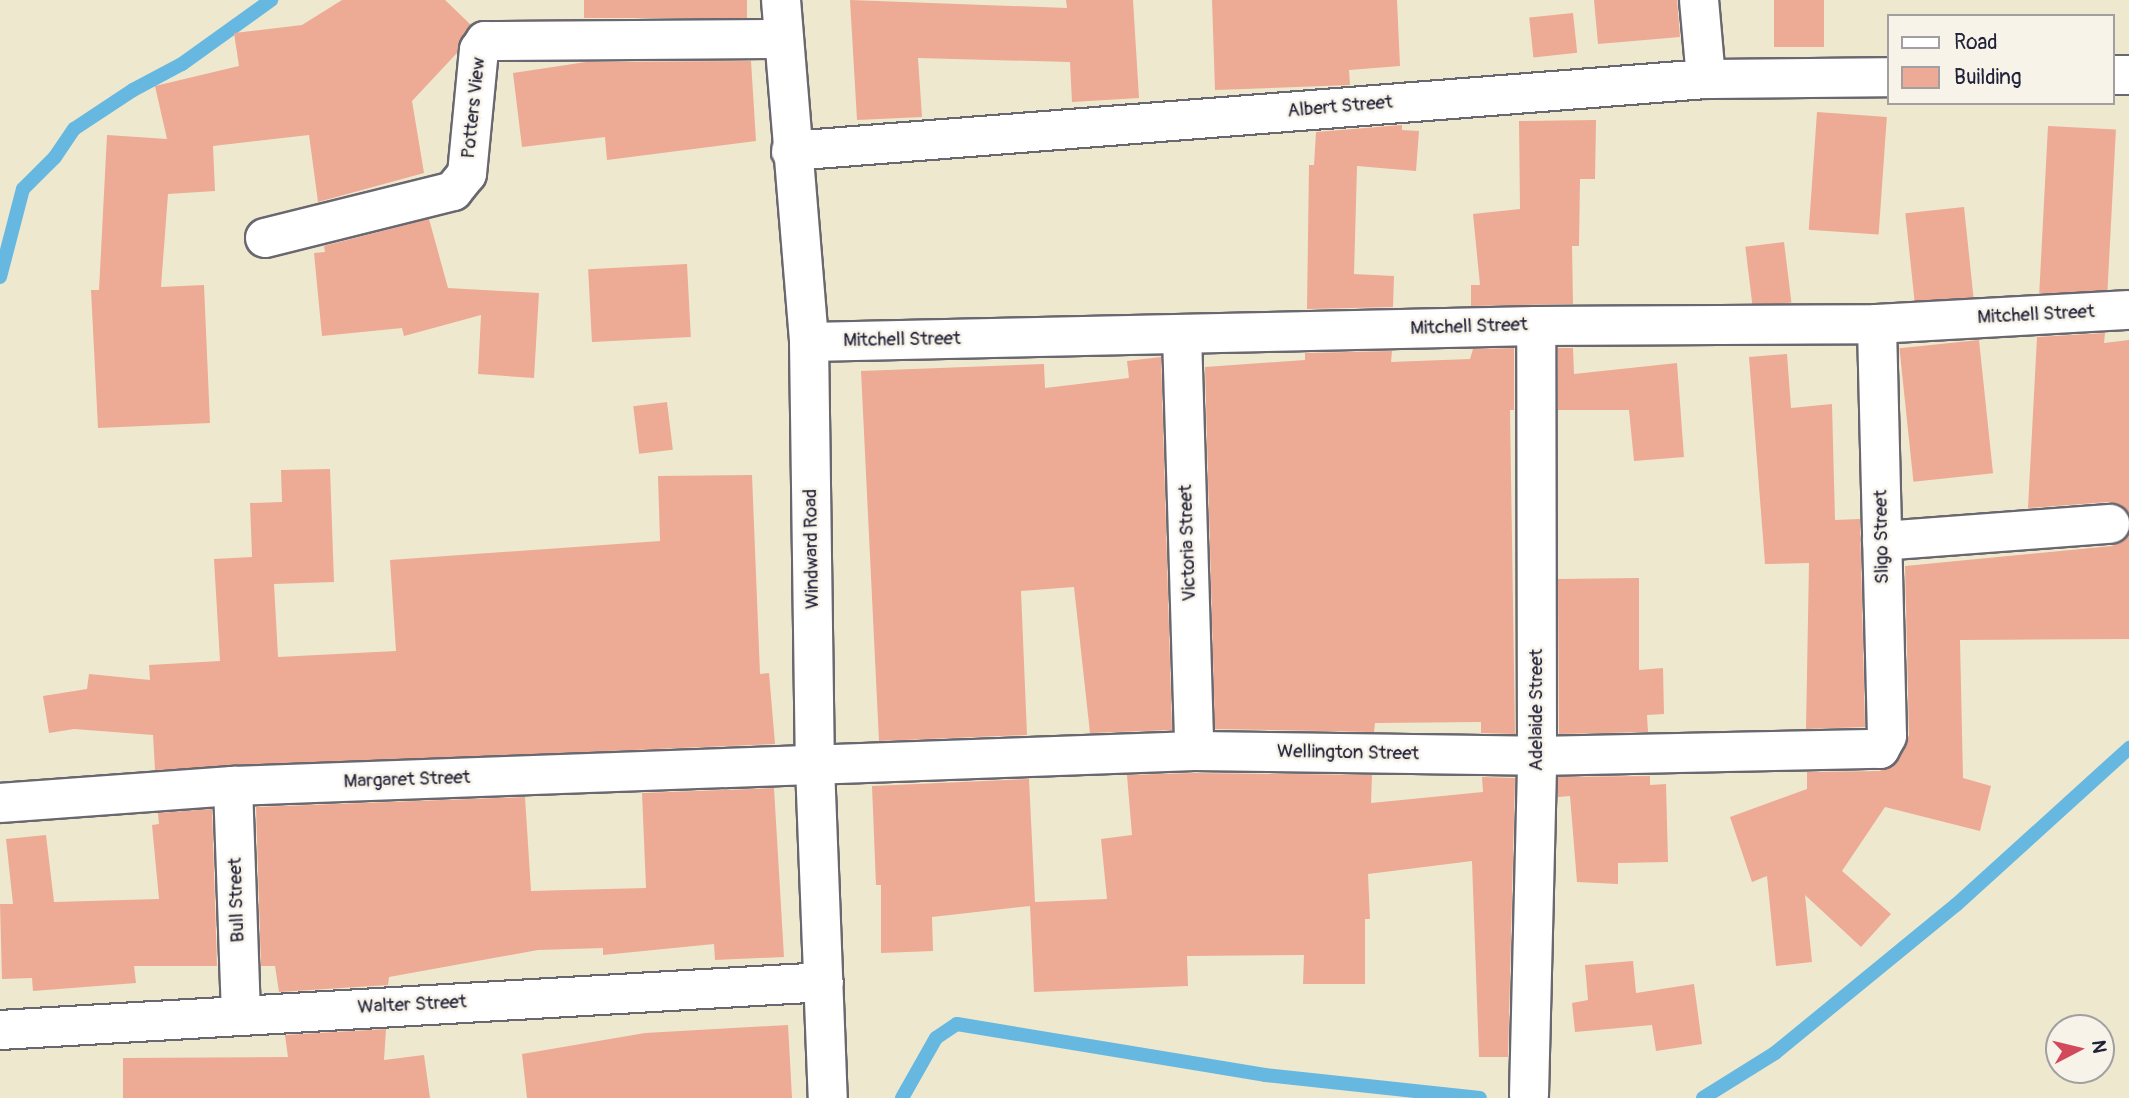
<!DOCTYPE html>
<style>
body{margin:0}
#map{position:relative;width:2129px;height:1098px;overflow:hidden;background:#eee8cf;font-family:Pangolin,sans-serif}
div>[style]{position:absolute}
.stream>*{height:14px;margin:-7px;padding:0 7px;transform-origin:7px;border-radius:7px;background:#66b8e1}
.building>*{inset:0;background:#edaa95;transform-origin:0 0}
.roads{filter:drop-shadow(2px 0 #69676f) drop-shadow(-2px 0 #69676f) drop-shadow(0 2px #69676f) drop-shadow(0 -2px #69676f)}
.minor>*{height:38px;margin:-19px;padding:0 19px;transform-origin:19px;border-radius:19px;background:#fff}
.major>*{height:38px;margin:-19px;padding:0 19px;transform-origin:19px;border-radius:19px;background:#fff}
span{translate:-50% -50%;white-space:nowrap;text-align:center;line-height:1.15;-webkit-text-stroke:5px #f7f3e8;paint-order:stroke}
.street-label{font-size:19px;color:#22223b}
.legend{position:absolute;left:1887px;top:14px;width:228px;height:91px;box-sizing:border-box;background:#f7f3e8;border:2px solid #a29fa3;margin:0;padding:9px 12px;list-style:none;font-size:21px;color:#22223b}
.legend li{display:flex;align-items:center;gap:14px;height:35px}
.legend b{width:35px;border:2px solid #a29fa3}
.north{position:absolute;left:2045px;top:1014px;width:70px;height:70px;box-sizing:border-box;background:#f7f3e8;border:2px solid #a29fa3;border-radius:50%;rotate:83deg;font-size:19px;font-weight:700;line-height:28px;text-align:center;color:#22223b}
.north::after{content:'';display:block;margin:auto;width:24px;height:32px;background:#d1495b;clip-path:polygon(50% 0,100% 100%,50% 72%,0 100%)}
</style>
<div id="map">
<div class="stream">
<i style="left:0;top:277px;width:91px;rotate:-75.4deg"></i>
<i style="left:23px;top:189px;width:45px;rotate:-45deg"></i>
<i style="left:55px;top:157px;width:34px;rotate:-56deg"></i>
<i style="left:74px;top:129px;width:71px;rotate:-33.5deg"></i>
<i style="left:133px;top:90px;width:55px;rotate:-28deg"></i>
<i style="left:182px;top:64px;width:110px;rotate:-35.7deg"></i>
<i style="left:902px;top:1098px;width:69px;rotate:-60.5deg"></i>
<i style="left:936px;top:1038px;width:25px;rotate:-34deg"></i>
<i style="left:957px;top:1024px;width:312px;rotate:9.4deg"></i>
<i style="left:1265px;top:1075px;width:216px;rotate:6.1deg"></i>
<i style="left:1703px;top:1098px;width:85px;rotate:-32deg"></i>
<i style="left:1775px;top:1053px;width:234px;rotate:-39.3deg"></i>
<i style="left:1956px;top:905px;width:234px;rotate:-42.2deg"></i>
</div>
<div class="building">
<i style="clip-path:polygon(342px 0,445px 0,471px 25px,457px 53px,412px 101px,424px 173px,318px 202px,309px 135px,213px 146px,215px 191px,168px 194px,161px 287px,204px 285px,210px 423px,98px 428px,91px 290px,99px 290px,107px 135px,167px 139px,155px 86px,239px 66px,234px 33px,302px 25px)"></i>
<i style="left:584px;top:0;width:163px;height:18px"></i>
<i style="clip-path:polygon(850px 0,1067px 8px,1066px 0,1133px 0,1139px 98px,1072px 102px,1070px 62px,918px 58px,922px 117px,857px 120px)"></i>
<i style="clip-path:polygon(1212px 0,1397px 0,1400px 66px,1349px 70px,1350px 85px,1215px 90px)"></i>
<i style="clip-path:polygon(1594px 0,1677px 0,1680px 37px,1598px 44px)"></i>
<i style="left:1774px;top:0;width:50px;height:47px"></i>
<i style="left:1573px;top:13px;width:40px;height:44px;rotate:84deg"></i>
<i style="clip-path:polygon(751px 61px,756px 141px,607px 160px,605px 137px,522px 147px,513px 73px,586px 62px)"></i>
<i style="left:1817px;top:112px;width:70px;height:118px;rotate:4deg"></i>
<i style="clip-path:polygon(1596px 120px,1595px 179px,1580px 179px,1579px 246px,1572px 246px,1573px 304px,1471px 306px,1471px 285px,1480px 285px,1473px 214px,1520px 209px,1519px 121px)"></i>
<i style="clip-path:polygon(1402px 125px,1402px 130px,1419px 131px,1416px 171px,1357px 166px,1354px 274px,1394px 276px,1393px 307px,1307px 309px,1309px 165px,1314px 165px,1316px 132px)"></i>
<i style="left:2048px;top:126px;width:68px;height:167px;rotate:3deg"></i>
<i style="left:1964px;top:207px;width:91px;height:59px;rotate:84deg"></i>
<i style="clip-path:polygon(429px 219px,448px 288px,539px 293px,534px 378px,478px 374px,481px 315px,404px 336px,402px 328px,322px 336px,314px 253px,325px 252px,324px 246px)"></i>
<i style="left:1784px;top:242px;width:61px;height:39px;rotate:83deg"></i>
<i style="left:687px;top:264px;width:73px;height:99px;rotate:87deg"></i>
<i style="clip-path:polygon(2105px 333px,2104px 343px,2129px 340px,2129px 514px,2120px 505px,2108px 502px,2028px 508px,2037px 337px)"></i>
<i style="left:1979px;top:340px;width:134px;height:80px;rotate:84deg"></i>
<i style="clip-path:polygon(1514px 348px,1514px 410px,1510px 410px,1515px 734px,1481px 733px,1481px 722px,1375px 723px,1374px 732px,1215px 729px,1205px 367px,1305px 360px,1305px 353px,1392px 351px,1391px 362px,1470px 359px,1473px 349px)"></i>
<i style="clip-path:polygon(1558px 348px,1573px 348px,1574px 374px,1677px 363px,1684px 457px,1634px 461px,1629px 410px,1558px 410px)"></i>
<i style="clip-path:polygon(1787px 354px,1791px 408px,1832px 404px,1835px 520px,1860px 519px,1865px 727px,1806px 729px,1809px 563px,1765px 564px,1749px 357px)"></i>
<i style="clip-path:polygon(1161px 357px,1172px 730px,1090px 733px,1074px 587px,1021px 591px,1027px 735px,879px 741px,861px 371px,1044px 364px,1045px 388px,1129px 378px,1127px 361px)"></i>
<i style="left:667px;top:402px;width:48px;height:34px;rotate:83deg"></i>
<i style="clip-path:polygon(330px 469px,334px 582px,274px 584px,278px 657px,396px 651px,390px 560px,660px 541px,658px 476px,752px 475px,760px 674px,769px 673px,775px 744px,155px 770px,153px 735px,74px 729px,49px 733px,43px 696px,87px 689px,89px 674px,150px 680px,149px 665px,220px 661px,214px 559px,252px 557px,250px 503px,282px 502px,281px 470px)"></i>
<i style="clip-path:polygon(2129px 534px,2129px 639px,1960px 640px,1963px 778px,1991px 786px,1980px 831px,1885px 807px,1842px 871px,1891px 914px,1861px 947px,1805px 895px,1812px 962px,1776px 966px,1767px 876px,1752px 882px,1730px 817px,1807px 789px,1807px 772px,1880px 771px,1899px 759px,1909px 735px,1905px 566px,2112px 546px)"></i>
<i style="clip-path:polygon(1639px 578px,1639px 670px,1663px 668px,1664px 714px,1647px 715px,1648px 732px,1559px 734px,1558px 579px)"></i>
<i style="clip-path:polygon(1194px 773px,1372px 775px,1371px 803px,1483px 792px,1482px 777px,1515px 778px,1508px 1057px,1479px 1057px,1472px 861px,1368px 874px,1370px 919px,1365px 919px,1365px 984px,1303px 984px,1304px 955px,1187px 956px,1188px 986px,1034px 992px,1030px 906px,932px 917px,933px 951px,881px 953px,881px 885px,876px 885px,872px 786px,1029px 779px,1035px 902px,1107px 899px,1101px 839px,1132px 835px,1127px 775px)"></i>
<i style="clip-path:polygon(1650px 776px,1650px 785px,1666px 784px,1668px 862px,1618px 863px,1618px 884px,1577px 882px,1570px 796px,1558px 797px,1558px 777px)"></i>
<i style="clip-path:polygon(774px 788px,784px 957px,715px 960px,714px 944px,603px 955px,603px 948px,538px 950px,389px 977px,388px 985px,279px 992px,275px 966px,261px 966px,256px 807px,525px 797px,531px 891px,646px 888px,642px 793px)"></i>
<i style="clip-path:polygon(212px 809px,217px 966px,134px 966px,136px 983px,33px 991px,32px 978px,2px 979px,0 904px,13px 904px,6px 839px,46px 835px,54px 902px,159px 899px,152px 825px,159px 824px,158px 813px)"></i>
<i style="clip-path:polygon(1633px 961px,1636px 993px,1694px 984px,1702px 1044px,1656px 1051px,1652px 1025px,1575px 1032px,1572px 1003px,1588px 1000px,1585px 965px)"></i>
<i style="clip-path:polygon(788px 1025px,792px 1098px,527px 1098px,522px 1054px,645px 1033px)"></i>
<i style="clip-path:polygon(386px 1029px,384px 1060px,424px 1055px,430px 1098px,123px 1098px,123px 1058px,288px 1057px,285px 1035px)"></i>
</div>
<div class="roads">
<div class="minor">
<i style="left:1699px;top:0;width:79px;rotate:84.9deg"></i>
<i style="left:2113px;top:75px;width:16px"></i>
<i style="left:791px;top:151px;width:918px;rotate:-4.5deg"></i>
<i style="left:1706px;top:79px;width:183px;rotate:-0.6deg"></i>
<i style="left:265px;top:238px;width:194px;rotate:-14deg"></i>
<i style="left:453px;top:191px;width:22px;rotate:-51deg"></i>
<i style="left:467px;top:174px;width:125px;rotate:-84.5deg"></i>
<i style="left:479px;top:50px;width:11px;rotate:-56deg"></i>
<i style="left:485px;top:41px;width:299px;rotate:-0.4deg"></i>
<i style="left:1182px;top:335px;width:416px;rotate:88.3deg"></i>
<i style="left:809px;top:342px;width:727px;rotate:-1.26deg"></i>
<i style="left:1536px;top:326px;width:341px;rotate:-0.3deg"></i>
<i style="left:1877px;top:324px;width:252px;rotate:-3.2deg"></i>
<i style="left:1882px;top:541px;width:229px;rotate:-4.3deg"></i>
<i style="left:233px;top:786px;width:229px;rotate:88deg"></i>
<i style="left:0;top:803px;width:234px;rotate:-4.2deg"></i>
<i style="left:233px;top:786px;width:962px;rotate:-2.09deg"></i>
<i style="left:1194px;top:751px;width:343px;rotate:0.8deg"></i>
<i style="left:1537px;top:756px;width:343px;rotate:-1.2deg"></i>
<i style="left:1880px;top:749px;width:15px;rotate:-62deg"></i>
<i style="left:1887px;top:736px;width:412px;rotate:-91.4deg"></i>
<i style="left:0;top:1030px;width:825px;rotate:-3.33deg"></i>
<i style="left:1529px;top:1095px;width:339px;rotate:-88.6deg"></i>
<i style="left:1537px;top:756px;width:430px;rotate:-90.1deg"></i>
</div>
<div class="major">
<i style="left:781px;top:0;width:343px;rotate:85.3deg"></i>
<i style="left:809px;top:342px;width:424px;rotate:89.2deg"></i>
<i style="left:815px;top:766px;width:332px;rotate:87.8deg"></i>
</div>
</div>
<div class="street-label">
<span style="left:1340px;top:107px;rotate:-5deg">Albert Street</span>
<span style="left:474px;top:108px;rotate:-84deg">Potters View</span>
<span style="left:2036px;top:315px;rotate:-3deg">Mitchell Street</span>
<span style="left:1469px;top:327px;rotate:-2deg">Mitchell Street</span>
<span style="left:902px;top:340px;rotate:-1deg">Mitchell Street</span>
<span style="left:1882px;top:537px;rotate:-91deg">Sligo Street</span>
<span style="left:1188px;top:543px;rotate:-92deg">Victoria Street</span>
<span style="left:812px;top:549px;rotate:-91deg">Windward Road</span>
<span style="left:1537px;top:710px;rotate:-90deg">Adelaide Street</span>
<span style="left:1348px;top:753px;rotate:1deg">Wellington Street</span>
<span style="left:407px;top:780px;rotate:-2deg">Margaret Street</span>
<span style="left:237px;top:900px;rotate:-92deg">Bull Street</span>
<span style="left:412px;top:1005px;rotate:-3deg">Walter Street</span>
</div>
<ul class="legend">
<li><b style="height:9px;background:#fff"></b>Road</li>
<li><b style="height:19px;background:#edaa95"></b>Building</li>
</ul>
<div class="north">N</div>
</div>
